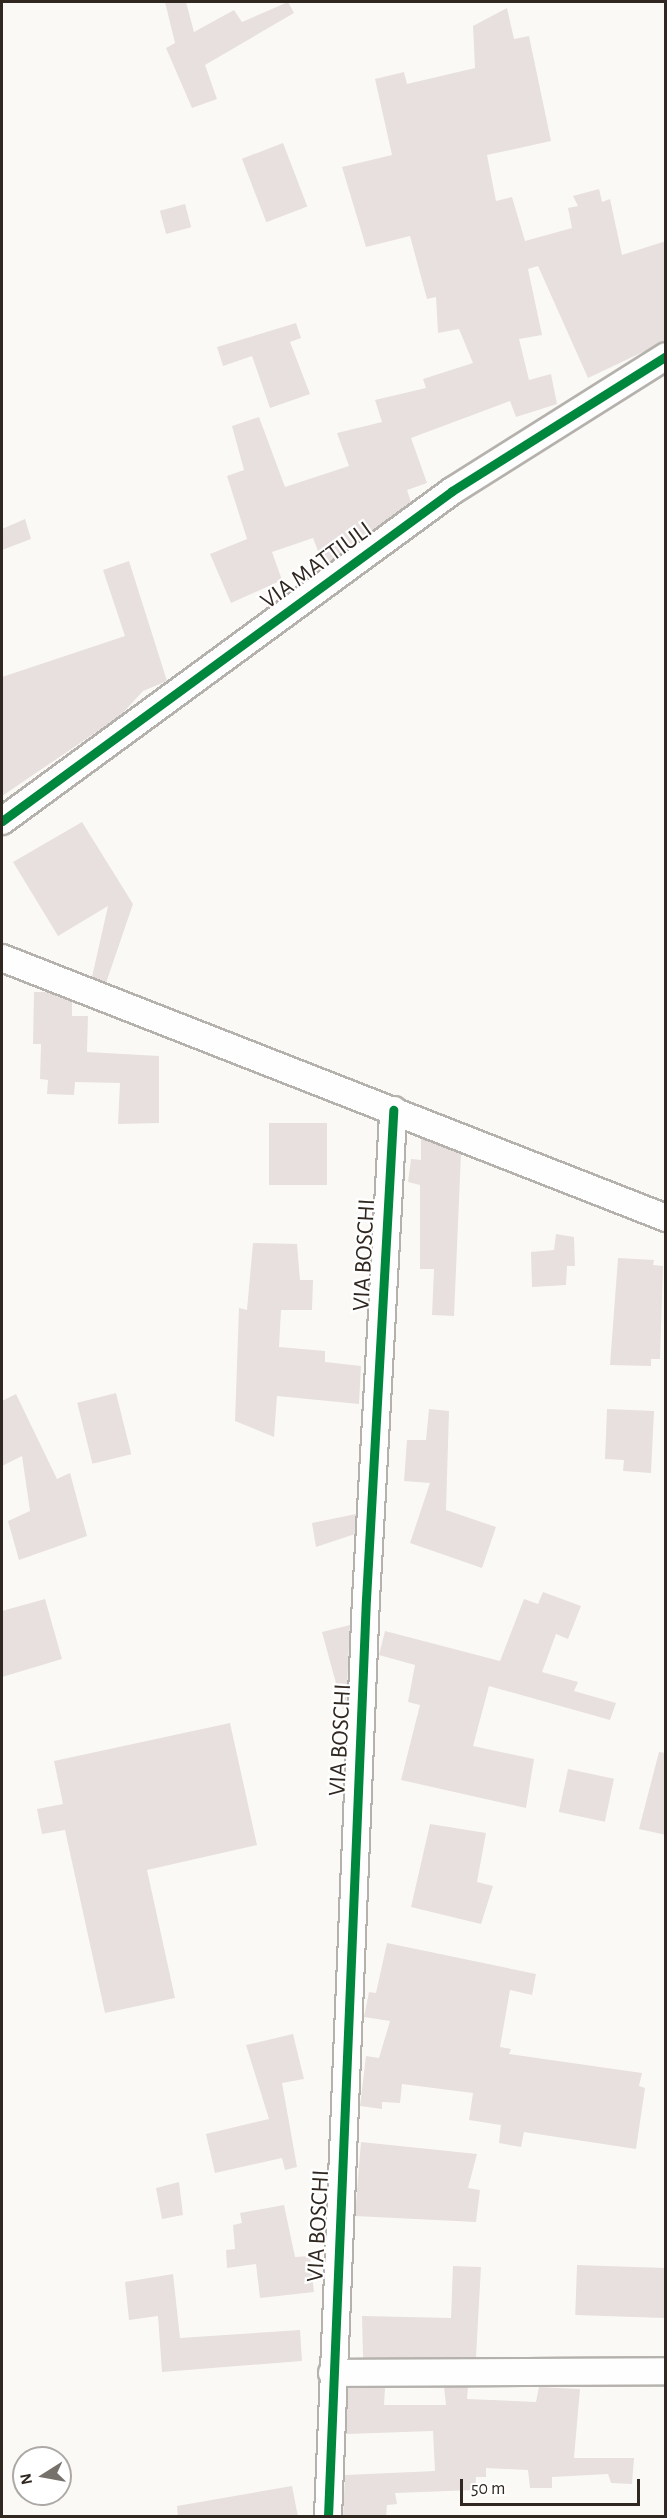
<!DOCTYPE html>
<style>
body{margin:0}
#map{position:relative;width:667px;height:2518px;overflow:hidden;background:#fbf9f6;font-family:"Alegreya Sans",sans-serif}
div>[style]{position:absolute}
.building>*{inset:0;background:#e7e0de;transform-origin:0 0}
.roads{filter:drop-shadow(2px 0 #b5b1ac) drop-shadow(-2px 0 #b5b1ac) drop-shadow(0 2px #b5b1ac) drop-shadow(0 -2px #b5b1ac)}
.minor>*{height:26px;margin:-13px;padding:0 13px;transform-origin:13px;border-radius:13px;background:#fefefe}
.cycleway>*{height:9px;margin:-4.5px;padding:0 4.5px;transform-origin:4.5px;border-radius:4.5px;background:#00873e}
span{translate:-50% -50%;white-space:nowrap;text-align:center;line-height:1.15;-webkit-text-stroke:4.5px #fff;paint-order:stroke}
.street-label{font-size:24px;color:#302820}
.frame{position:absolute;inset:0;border:3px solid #302820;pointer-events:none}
.north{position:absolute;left:12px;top:2446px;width:60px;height:60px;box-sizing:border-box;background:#fff;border:2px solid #aca9a6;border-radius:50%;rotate:259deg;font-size:16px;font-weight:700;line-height:24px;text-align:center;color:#302820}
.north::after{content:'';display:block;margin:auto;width:21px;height:27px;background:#77716b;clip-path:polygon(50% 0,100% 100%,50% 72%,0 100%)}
.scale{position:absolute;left:460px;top:2479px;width:180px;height:27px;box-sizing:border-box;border:3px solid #302820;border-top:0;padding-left:8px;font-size:18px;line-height:21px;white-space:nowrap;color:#302820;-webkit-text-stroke:4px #fff;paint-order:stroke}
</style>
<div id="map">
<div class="building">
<i style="clip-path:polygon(165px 2px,186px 2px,194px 32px,234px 10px,242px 22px,288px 2px,294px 13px,205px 65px,217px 99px,192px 108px,166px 48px,175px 43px)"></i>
<i style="clip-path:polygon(507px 8px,514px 39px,529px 36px,551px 141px,487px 155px,496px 201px,512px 197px,525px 241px,572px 228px,568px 208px,578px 206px,573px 196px,599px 189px,602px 202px,610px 199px,622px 255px,666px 241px,666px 341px,588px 378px,538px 266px,528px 269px,542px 335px,519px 339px,529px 380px,551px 374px,557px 404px,516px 417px,510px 401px,411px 438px,427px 483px,407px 490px,411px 502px,324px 567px,313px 538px,272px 552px,282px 580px,231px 603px,210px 554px,247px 539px,227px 476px,244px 470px,232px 426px,259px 417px,285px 487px,349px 466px,337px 433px,382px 422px,375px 400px,426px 388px,423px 379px,473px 363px,459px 329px,438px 333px,436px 297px,427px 299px,410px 236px,366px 247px,342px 167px,392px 155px,375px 79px,404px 72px,407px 84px,475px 68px,473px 26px)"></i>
<i style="left:283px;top:143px;width:68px;height:44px;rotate:69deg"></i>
<i style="left:185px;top:204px;width:24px;height:26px;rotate:75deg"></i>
<i style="clip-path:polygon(296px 323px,301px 338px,290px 342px,310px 394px,270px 408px,252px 356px,223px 366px,217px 347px)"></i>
<i style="clip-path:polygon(25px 519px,31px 539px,2px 550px,2px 529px)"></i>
<i style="clip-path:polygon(129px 561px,167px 681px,143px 691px,120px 716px,2px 796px,2px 677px,125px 636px,103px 570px)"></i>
<i style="clip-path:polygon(82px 822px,133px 904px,106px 983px,92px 977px,108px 906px,58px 936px,13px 862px)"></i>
<i style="clip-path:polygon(34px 992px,46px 992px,72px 1002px,72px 1016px,88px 1016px,87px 1052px,159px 1056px,159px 1123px,118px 1124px,120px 1083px,75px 1082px,74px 1095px,47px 1094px,48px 1080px,40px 1079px,41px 1044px,33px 1044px)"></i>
<i style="left:269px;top:1123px;width:58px;height:62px"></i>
<i style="clip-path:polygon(421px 1138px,461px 1154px,454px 1316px,432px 1315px,434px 1269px,420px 1269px,420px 1185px,408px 1182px,411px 1159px,421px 1160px)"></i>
<i style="clip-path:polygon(556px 1234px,574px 1237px,575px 1266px,567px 1266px,566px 1285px,532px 1287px,531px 1252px,554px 1250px)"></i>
<i style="clip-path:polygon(253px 1243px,297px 1244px,300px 1280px,313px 1280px,312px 1310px,281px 1310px,279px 1347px,325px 1351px,325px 1362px,361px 1366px,359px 1404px,277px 1396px,274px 1437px,235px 1421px,239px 1308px,247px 1310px)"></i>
<i style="clip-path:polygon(618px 1258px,654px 1260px,653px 1265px,663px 1266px,660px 1359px,651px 1359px,651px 1366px,610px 1365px)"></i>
<i style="left:116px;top:1393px;width:63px;height:40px;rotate:76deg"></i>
<i style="clip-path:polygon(16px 1394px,57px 1479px,70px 1473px,87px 1536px,19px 1560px,8px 1521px,30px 1511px,22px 1456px,2px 1466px,2px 1401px)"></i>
<i style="clip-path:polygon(429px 1409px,449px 1411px,446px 1510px,496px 1527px,482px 1568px,410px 1543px,430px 1483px,404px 1481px,407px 1440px,426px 1440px)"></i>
<i style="clip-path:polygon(607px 1409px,654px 1411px,651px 1473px,623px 1471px,624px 1460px,605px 1459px)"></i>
<i style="clip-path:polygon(356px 1514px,355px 1534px,316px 1547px,312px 1523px)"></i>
<i style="clip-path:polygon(543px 1592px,581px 1606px,568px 1639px,556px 1634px,542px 1672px,578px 1682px,574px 1691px,616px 1703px,610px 1720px,489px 1686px,473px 1746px,534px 1759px,526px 1808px,401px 1780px,420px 1705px,408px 1702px,415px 1665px,379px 1655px,385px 1631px,500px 1661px,524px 1599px,538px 1604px)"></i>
<i style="clip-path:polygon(45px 1599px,62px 1659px,2px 1677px,2px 1611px)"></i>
<i style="clip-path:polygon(350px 1625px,346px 1709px,343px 1709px,322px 1632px)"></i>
<i style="clip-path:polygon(230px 1723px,257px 1845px,147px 1870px,175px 1998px,105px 2013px,65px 1830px,42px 1834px,37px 1809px,63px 1804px,54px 1761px)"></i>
<i style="clip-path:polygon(659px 1752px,666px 1753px,666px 1835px,639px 1829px)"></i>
<i style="left:568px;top:1769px;width:47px;height:44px;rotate:12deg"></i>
<i style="clip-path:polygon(430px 1824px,486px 1833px,477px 1882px,493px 1886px,481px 1924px,411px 1907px)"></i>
<i style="clip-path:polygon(387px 1943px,536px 1974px,532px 1995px,510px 1990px,500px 2047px,511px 2049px,509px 2054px,642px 2073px,639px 2086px,645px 2088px,636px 2149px,524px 2132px,521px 2147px,499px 2143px,501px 2125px,469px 2120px,473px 2093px,402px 2084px,400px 2103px,382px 2102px,382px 2109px,360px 2106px,366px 2056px,379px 2058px,390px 2021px,364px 2017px,369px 1992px,376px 1993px)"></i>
<i style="clip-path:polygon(293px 2034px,304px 2079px,282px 2083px,297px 2167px,285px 2170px,282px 2158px,215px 2173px,206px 2134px,269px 2119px,246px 2045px)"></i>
<i style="clip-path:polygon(361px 2142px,477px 2154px,468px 2188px,480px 2190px,476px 2222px,355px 2216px)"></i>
<i style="clip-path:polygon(179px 2182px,183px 2215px,162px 2219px,156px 2188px)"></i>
<i style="clip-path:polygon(284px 2205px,295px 2257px,310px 2256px,314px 2292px,260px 2298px,256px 2264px,227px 2268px,226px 2250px,235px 2249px,233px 2225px,242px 2223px,240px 2213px)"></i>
<i style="left:577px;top:2265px;width:89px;height:50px;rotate:2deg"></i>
<i style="clip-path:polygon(453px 2266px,481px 2267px,476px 2357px,363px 2358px,362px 2316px,451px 2318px)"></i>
<i style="clip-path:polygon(173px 2274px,180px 2338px,300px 2330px,302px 2361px,162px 2372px,158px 2316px,129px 2320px,125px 2282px)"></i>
<i style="clip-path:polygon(444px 2387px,468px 2387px,467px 2399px,536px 2402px,539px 2387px,580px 2389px,574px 2458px,634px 2458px,632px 2484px,611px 2483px,608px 2474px,552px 2477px,552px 2488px,530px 2488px,528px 2470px,486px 2468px,486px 2477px,476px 2477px,475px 2490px,395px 2493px,397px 2504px,387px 2505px,386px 2517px,343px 2517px,345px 2475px,435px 2471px,433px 2431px,346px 2434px,348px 2388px,385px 2388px,384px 2405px,446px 2405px)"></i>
<i style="clip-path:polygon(292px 2486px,298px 2517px,178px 2517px,177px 2506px)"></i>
</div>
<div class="roads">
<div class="minor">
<i style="left:2px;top:821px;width:558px;rotate:-36.25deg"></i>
<i style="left:452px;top:491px;width:253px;rotate:-32.2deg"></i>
<i style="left:2px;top:958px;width:713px;rotate:21.38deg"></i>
<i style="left:332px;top:2373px;width:334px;rotate:-0.3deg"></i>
<i style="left:328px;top:2516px;width:918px;rotate:-87.63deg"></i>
<i style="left:366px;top:1599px;width:490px;rotate:-86.8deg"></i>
</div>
</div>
<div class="cycleway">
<i style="left:2px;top:821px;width:558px;rotate:-36.25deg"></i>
<i style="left:452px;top:491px;width:253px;rotate:-32.2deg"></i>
<i style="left:328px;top:2516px;width:918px;rotate:-87.63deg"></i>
<i style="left:366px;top:1599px;width:490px;rotate:-86.8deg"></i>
</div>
<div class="street-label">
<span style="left:317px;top:566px;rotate:-36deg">VIA MATTIULI</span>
<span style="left:365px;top:1255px;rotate:-87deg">VIA BOSCHI</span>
<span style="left:341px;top:1740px;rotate:-87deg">VIA BOSCHI</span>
<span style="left:319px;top:2226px;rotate:-87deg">VIA BOSCHI</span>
</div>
<div class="frame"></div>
<div class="north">N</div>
<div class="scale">50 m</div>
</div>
